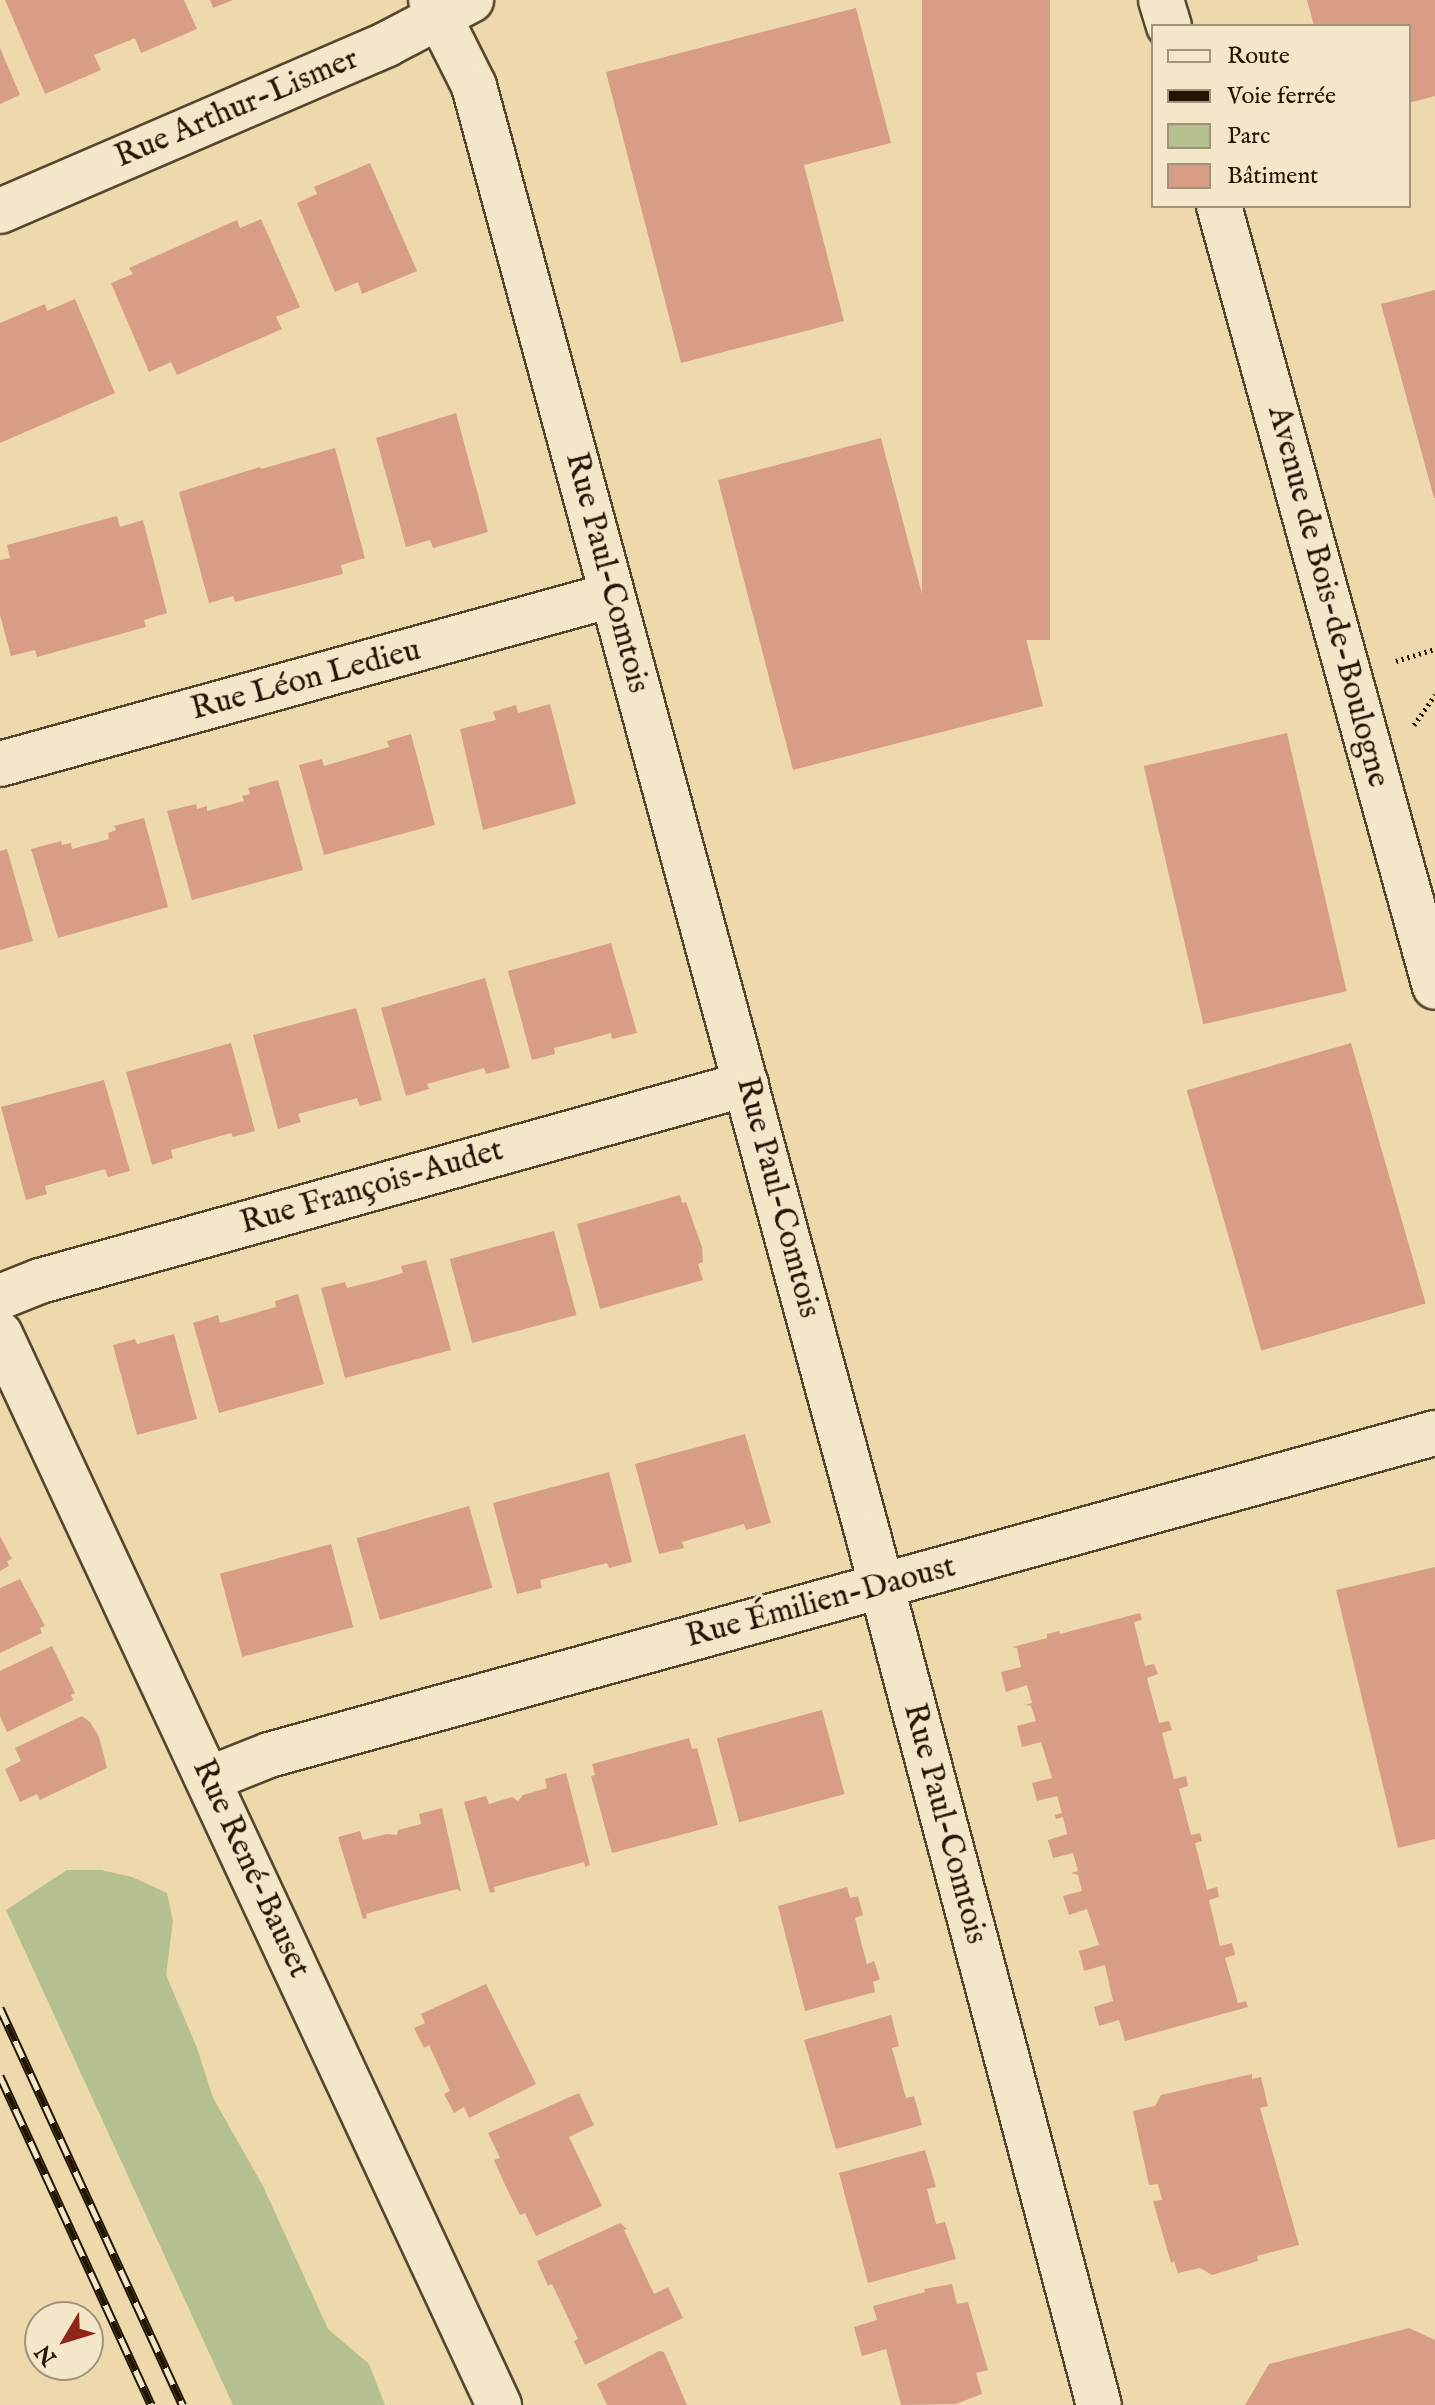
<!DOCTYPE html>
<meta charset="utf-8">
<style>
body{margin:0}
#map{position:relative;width:1435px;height:2405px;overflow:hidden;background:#eed9ac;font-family:"IM FELL English",serif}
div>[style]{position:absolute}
.green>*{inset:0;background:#b4c08d}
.building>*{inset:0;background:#d79e85;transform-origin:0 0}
.path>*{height:5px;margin-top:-2.5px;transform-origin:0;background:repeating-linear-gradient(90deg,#241503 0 2px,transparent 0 6px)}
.roads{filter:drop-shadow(2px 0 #56462d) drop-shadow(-2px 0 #56462d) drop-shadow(0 2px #56462d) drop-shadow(0 -2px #56462d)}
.street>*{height:44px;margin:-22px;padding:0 22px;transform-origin:22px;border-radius:22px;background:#f4e6c9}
.rail>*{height:9px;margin-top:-4.5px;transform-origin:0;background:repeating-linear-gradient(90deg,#f4e6c9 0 18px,#241503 0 36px);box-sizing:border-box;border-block:2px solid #241503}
span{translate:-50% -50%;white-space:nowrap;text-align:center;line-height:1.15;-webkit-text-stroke:6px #f4e6c9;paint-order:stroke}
.street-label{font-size:32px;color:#241503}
.legend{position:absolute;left:1151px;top:24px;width:260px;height:184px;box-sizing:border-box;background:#f4e6c9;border:2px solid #a1927a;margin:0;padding:10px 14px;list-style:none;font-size:24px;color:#241503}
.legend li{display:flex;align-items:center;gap:16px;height:40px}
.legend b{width:40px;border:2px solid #a1927a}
.north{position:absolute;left:24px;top:2301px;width:80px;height:80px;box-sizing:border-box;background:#f4e6c9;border:2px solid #a1927a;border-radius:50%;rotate:232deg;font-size:22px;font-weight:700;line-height:32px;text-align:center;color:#241503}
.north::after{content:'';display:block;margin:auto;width:28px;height:36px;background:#8f2418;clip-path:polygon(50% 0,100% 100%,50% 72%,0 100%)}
</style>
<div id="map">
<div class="green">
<i style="clip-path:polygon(67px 1870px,101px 1870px,132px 1877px,167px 1893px,173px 1921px,166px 1975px,197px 2048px,213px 2098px,263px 2186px,328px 2329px,369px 2364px,385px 2405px,233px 2405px,6px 1910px)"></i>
</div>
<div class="building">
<i style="clip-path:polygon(5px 0,184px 0,197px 29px,141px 53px,135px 38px,94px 55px,101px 70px,45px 94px)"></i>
<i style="clip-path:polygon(210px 0,233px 0,213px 8px)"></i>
<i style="left:922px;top:0;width:128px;height:640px"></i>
<i style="clip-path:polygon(1307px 0,1435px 0,1435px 96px,1409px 103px,1409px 26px,1314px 26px)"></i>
<i style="clip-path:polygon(856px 8px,891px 143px,804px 165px,844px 321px,681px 363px,606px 72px)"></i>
<i style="clip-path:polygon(0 48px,20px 95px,0 104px)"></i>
<i style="clip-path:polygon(370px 163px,417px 271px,362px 294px,358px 282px,335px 292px,297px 203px,317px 194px,314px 187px)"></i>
<i style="clip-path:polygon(261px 219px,300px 307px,276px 317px,282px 329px,229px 352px,177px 375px,171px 362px,149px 372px,111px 283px,133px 274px,129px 268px,237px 220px,240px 228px)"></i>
<i style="clip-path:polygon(1435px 290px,1435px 498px,1434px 498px,1381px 304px)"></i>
<i style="clip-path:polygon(75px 299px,115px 393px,0 443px,0 323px,45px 304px,47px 311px)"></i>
<i style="clip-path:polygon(456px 413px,488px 532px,433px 548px,430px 540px,406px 547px,376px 438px)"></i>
<i style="clip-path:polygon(881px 438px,922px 594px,1009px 572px,1043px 706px,793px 770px,718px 480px)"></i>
<i style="clip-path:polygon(335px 448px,365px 558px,341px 565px,343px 574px,235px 602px,233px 596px,209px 603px,179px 492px,260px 467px,261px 469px)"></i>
<i style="clip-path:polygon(117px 516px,120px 527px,143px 520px,167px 613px,144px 620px,146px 627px,37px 657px,35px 650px,11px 656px,0 615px,0 560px,10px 558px,7px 545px)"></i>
<i style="clip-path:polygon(550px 704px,576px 804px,483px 830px,460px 729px,496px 720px,493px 712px,516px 705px,518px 713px)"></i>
<i style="left:1287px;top:733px;width:265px;height:147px;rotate:77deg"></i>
<i style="clip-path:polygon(411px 734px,435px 825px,324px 855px,299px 765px,322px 759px,324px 766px,389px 747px,387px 741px)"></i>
<i style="clip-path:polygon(278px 780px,303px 870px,192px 900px,167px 811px,196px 804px,197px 809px,207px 806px,207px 811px,244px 801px,242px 796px,250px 794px,248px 788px)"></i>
<i style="clip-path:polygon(144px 818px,168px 907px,58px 938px,31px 849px,61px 841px,62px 845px,71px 843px,72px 849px,91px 844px,109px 839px,108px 833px,116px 830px,114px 826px)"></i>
<i style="clip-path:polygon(7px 849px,33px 941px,0 950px,0 851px)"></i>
<i style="clip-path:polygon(611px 943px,637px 1033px,612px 1039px,611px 1033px,582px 1041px,554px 1048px,555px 1054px,532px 1060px,508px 971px)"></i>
<i style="clip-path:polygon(485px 978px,510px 1068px,486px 1074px,484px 1068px,427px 1084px,429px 1089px,406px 1096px,381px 1008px)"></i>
<i style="clip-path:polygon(356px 1008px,382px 1100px,360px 1106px,357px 1098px,298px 1114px,301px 1122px,278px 1129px,253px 1035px)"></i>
<i style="clip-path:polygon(231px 1043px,255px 1131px,233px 1137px,231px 1133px,171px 1150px,173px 1158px,152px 1165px,126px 1072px)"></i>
<i style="left:1351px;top:1043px;width:271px;height:171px;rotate:74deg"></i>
<i style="clip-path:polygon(104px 1080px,130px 1171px,108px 1177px,105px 1169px,45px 1186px,47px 1194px,26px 1200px,1px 1107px)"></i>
<i style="clip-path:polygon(680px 1195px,682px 1203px,686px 1202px,702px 1247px,703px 1262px,698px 1264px,703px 1280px,600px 1309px,577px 1224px)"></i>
<i style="left:554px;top:1231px;width:87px;height:108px;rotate:75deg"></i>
<i style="clip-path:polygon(426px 1260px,451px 1350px,345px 1378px,321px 1288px,345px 1282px,347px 1288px,375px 1281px,403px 1273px,401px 1266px)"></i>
<i style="clip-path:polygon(298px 1294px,324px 1384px,219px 1413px,193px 1323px,218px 1315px,220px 1323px,276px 1307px,275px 1301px)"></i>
<i style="clip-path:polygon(174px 1334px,197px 1419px,137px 1435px,113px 1345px,135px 1339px,137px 1344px)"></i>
<i style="clip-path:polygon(745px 1434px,771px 1523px,746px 1530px,744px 1524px,682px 1542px,684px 1548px,659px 1554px,635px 1464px)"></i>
<i style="clip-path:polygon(609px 1472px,632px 1562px,609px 1568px,607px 1563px,540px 1580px,542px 1588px,517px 1594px,493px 1503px)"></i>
<i style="left:469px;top:1506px;width:85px;height:117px;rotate:74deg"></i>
<i style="clip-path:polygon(0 1536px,12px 1559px,7px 1561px,9px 1566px,0 1571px)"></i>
<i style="left:331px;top:1544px;width:86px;height:115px;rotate:75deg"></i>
<i style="clip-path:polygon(1435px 1567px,1435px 1839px,1398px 1848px,1336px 1590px)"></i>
<i style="clip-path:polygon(20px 1579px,45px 1626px,40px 1628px,42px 1633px,0 1653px,0 1588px)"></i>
<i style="clip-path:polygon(1140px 1613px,1142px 1620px,1134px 1622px,1145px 1666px,1154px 1664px,1158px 1674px,1147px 1678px,1159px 1723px,1169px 1721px,1172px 1730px,1162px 1733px,1174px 1779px,1186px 1776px,1188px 1786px,1179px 1789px,1191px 1835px,1200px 1833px,1202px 1841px,1195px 1843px,1207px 1890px,1217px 1887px,1219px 1897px,1209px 1900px,1220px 1946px,1232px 1943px,1235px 1955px,1225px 1958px,1238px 2003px,1246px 2001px,1248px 2007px,1125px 2041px,1119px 2020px,1099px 2026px,1094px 2007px,1113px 2001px,1105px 1965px,1084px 1971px,1079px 1951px,1099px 1945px,1087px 1909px,1069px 1915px,1063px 1896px,1082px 1891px,1078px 1875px,1071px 1873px,1078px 1871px,1073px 1853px,1053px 1858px,1048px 1840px,1067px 1834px,1063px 1817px,1056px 1819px,1055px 1815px,1062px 1813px,1057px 1796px,1037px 1801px,1032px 1783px,1052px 1778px,1041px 1742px,1022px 1747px,1017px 1726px,1036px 1721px,1031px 1706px,1025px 1705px,1032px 1703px,1027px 1685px,1006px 1692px,1001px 1672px,1021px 1667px,1017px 1648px,1012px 1647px,1047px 1638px,1047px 1634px,1059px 1631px,1060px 1634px)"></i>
<i style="clip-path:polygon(52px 1646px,75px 1693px,71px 1695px,73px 1700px,7px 1732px,0 1716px,0 1671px)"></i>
<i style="left:822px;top:1710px;width:87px;height:109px;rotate:75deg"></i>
<i style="clip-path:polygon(82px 1716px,90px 1722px,99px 1737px,107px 1768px,40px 1800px,37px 1794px,20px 1802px,5px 1769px,21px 1761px,15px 1748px)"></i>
<i style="clip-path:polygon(689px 1738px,692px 1749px,697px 1748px,718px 1825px,612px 1853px,591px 1776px,595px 1775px,592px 1764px)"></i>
<i style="clip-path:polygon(566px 1773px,590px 1865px,585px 1867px,584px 1862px,494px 1887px,495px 1892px,490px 1893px,464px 1802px,486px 1796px,489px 1804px,512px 1797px,518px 1801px,523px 1795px,547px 1788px,545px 1779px)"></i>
<i style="clip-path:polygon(442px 1808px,461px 1892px,457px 1889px,412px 1901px,366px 1914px,367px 1918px,363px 1919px,338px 1837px,360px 1831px,363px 1840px,387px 1834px,397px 1835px,398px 1830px,421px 1824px,419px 1814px)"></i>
<i style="clip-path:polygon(847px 1887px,850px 1898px,858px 1896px,863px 1915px,855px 1918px,861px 1942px,867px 1964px,874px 1961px,880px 1979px,873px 1982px,875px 1992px,805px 2011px,778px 1906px)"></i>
<i style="clip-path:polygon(486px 1984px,536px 2084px,469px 2118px,464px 2107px,454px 2113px,444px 2094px,450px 2091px,429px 2045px,424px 2048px,414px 2028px,425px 2023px,421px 2014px)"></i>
<i style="clip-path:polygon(891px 2015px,899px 2046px,892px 2048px,906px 2098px,914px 2096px,922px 2125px,836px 2149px,804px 2040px)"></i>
<i style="clip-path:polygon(1252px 2074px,1252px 2079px,1261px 2077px,1268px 2106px,1260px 2108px,1299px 2245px,1257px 2256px,1258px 2261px,1212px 2275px,1200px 2268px,1178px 2273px,1174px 2261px,1171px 2263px,1153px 2201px,1162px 2200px,1158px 2184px,1149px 2185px,1133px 2111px,1155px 2106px,1161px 2095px)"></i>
<i style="clip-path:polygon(579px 2093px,594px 2125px,569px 2137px,602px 2206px,536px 2236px,525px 2213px,520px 2215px,506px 2187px,494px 2160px,500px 2158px,488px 2133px)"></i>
<i style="clip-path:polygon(925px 2150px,936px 2187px,927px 2189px,936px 2224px,945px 2222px,956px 2259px,868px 2283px,839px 2173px)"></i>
<i style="clip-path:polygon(620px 2223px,627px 2229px,624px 2230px,654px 2294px,668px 2287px,683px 2318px,585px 2365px,574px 2341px,578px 2339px,552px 2284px,548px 2286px,537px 2261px)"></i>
<i style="clip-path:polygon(952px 2284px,957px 2304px,968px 2302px,988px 2370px,976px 2373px,982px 2394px,956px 2404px,901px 2405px,886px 2349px,862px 2356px,854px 2327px,877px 2320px,873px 2306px,925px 2292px,924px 2289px)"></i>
<i style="clip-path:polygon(1409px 2328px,1435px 2340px,1435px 2405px,1245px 2405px,1269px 2364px)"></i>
<i style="clip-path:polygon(659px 2351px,664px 2352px,687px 2405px,607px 2405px,597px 2384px)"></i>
</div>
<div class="path">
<i style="left:1396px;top:661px;width:41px;rotate:-17.1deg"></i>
<i style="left:1414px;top:725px;width:37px;rotate:-55deg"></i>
</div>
<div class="roads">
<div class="street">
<i style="left:431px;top:0;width:96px;rotate:63.4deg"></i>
<i style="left:474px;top:86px;width:1506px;rotate:74.79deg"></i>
<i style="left:869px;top:1539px;width:896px;rotate:75.13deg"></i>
<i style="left:1161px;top:0;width:27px;rotate:73deg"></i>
<i style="left:1219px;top:206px;width:810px;rotate:74.54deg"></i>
<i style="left:0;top:211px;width:421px;rotate:-23.3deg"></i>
<i style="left:387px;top:44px;width:95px;rotate:-27.6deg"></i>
<i style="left:0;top:764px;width:635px;rotate:-15.44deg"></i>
<i style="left:0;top:1297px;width:43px;rotate:-21.8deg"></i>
<i style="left:40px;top:1281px;width:733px;rotate:-15.59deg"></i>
<i style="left:0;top:1334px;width:1182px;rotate:65.02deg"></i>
<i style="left:209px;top:1779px;width:65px;rotate:-21.8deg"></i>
<i style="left:269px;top:1755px;width:1210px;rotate:-15.44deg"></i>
</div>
</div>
<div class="rail">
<i style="left:0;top:2008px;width:437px;rotate:65.3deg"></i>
<i style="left:0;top:2076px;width:362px;rotate:65.3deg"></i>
</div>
<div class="street-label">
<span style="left:237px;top:109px;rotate:-23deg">Rue Arthur-Lismer</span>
<span style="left:606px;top:573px;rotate:75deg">Rue Paul-Comtois</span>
<span style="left:1327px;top:597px;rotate:75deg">Avenue de Bois-de-Boulogne</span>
<span style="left:306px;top:681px;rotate:-15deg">Rue Léon Ledieu</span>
<span style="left:372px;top:1188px;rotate:-16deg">Rue François-Audet</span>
<span style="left:777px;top:1198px;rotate:75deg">Rue Paul-Comtois</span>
<span style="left:821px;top:1603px;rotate:-15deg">Rue Émilien-Daoust</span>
<span style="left:944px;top:1824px;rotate:75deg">Rue Paul-Comtois</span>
<span style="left:250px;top:1869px;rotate:65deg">Rue René-Bauset</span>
</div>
<ul class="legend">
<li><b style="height:10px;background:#f4e6c9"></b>Route</li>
<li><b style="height:10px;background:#241503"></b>Voie ferrée</li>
<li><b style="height:22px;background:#b4c08d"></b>Parc</li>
<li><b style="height:22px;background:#d79e85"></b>Bâtiment</li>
</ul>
<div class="north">N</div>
</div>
